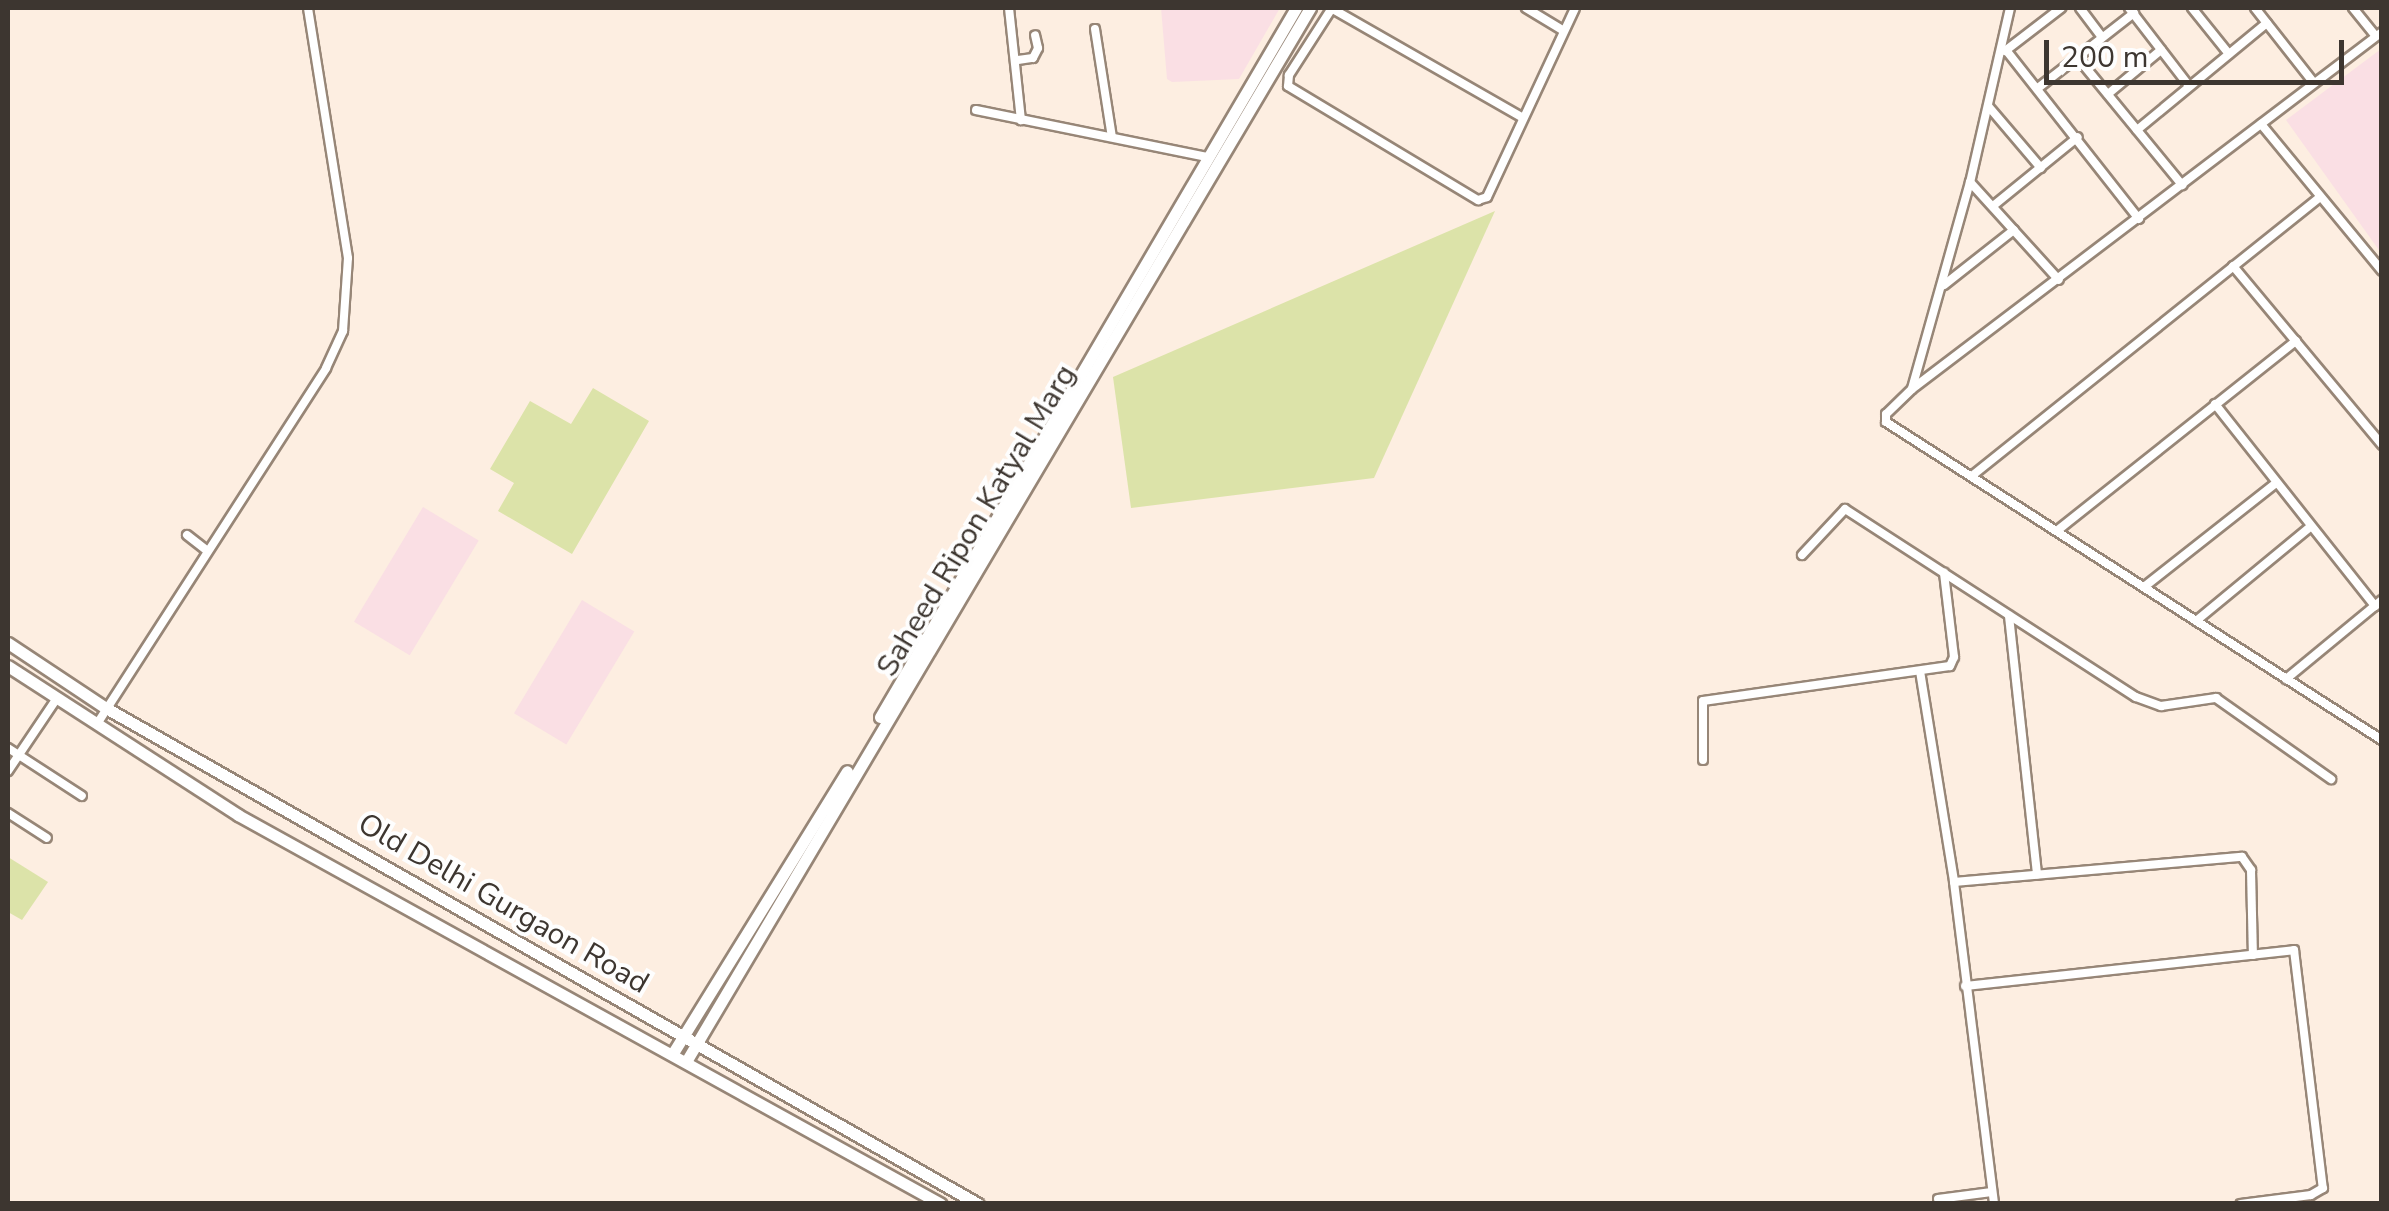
<!DOCTYPE html>
<style>
body{margin:0}
#map{position:relative;width:2389px;height:1211px;overflow:hidden;background:#fdeee1;font-family:"Nunito Sans",sans-serif}
div>[style]{position:absolute}
.commercial>*{inset:0;background:#fadfe4;transform-origin:0 0}
.green>*{inset:0;background:#dce3a9}
.roads{filter:drop-shadow(2px 0 #978677) drop-shadow(-2px 0 #978677) drop-shadow(0 2px #978677) drop-shadow(0 -2px #978677)}
.street>*{height:8px;margin:-4px;padding:0 4px;transform-origin:4px;border-radius:4px;background:#fff}
.secondary>*{height:11px;margin:-5.5px;padding:0 5.5px;transform-origin:5.5px;border-radius:5.5px;background:#fff}
span{translate:-50% -50%;white-space:nowrap;text-align:center;line-height:1.15;-webkit-text-stroke:8px #fefefe;paint-order:stroke}
.street-label{font-size:30px;color:#3d3630}
.frame{position:absolute;inset:0;border:10px solid #3d3630;pointer-events:none}
.scale{position:absolute;left:2044px;top:40px;width:300px;height:45px;box-sizing:border-box;border:5px solid #3d3630;border-top:0;padding-left:12px;font-size:30px;line-height:35px;white-space:nowrap;color:#3d3630;-webkit-text-stroke:8px #fefefe;paint-order:stroke}
</style>
<div id="map">
<div class="commercial">
<i style="clip-path:polygon(1161px 8px,1280px 8px,1239px 79px,1172px 82px,1167px 79px)"></i>
<i style="clip-path:polygon(2381px 49px,2381px 253px,2286px 120px)"></i>
<i style="left:423px;top:507px;width:65px;height:134px;rotate:31deg"></i>
<i style="left:582px;top:600px;width:61px;height:132px;rotate:31deg"></i>
</div>
<div class="green">
<i style="clip-path:polygon(1495px 211px,1374px 478px,1131px 508px,1113px 377px)"></i>
<i style="clip-path:polygon(593px 388px,649px 421px,572px 554px,498px 511px,514px 483px,490px 469px,530px 401px,571px 424px)"></i>
<i style="clip-path:polygon(8px 857px,48px 882px,22px 920px,8px 912px)"></i>
</div>
<div class="roads">
<div class="street">
<i style="left:1009px;top:8px;width:113px;rotate:83.9deg"></i>
<i style="left:1331px;top:8px;width:221px;rotate:29.8deg"></i>
<i style="left:1332px;top:8px;width:80px;rotate:122.7deg"></i>
<i style="left:1289px;top:75px;width:11px;rotate:95deg"></i>
<i style="left:1288px;top:86px;width:222px;rotate:31deg"></i>
<i style="left:1478px;top:200px;width:9px;rotate:-18deg"></i>
<i style="left:1487px;top:197px;width:208px;rotate:-65deg"></i>
<i style="left:1526px;top:8px;width:44px;rotate:31.2deg"></i>
<i style="left:2010px;top:8px;width:179px;rotate:102.9deg"></i>
<i style="left:1970px;top:182px;width:215px;rotate:105.7deg"></i>
<i style="left:1912px;top:389px;width:36px;rotate:136deg"></i>
<i style="left:1886px;top:414px;width:8px;rotate:90deg"></i>
<i style="left:1886px;top:422px;width:589px;rotate:32.67deg"></i>
<i style="left:2080px;top:8px;width:36px;rotate:53deg"></i>
<i style="left:2129px;top:8px;width:98px;rotate:52.4deg"></i>
<i style="left:2192px;top:8px;width:59px;rotate:51.2deg"></i>
<i style="left:2255px;top:8px;width:95px;rotate:51.8deg"></i>
<i style="left:2353px;top:8px;width:36px;rotate:51deg"></i>
<i style="left:1095px;top:29px;width:109px;rotate:81.1deg"></i>
<i style="left:2006px;top:50px;width:215px;rotate:51.8deg"></i>
<i style="left:2005px;top:51px;width:71px;rotate:-37.5deg"></i>
<i style="left:2077px;top:57px;width:166px;rotate:50.6deg"></i>
<i style="left:1018px;top:60px;width:15px;rotate:-8deg"></i>
<i style="left:1033px;top:58px;width:11px;rotate:-63deg"></i>
<i style="left:1038px;top:48px;width:13px;rotate:-103deg"></i>
<i style="left:2038px;top:88px;width:122px;rotate:-38deg"></i>
<i style="left:2108px;top:94px;width:69px;rotate:-39.7deg"></i>
<i style="left:1989px;top:107px;width:80px;rotate:49.6deg"></i>
<i style="left:976px;top:110px;width:237px;rotate:11.5deg"></i>
<i style="left:2261px;top:124px;width:190px;rotate:50.5deg"></i>
<i style="left:2137px;top:130px;width:168px;rotate:-39.5deg"></i>
<i style="left:1970px;top:182px;width:132px;rotate:47.8deg"></i>
<i style="left:1993px;top:206px;width:109px;rotate:-39.1deg"></i>
<i style="left:2233px;top:266px;width:233px;rotate:50.2deg"></i>
<i style="left:1944px;top:285px;width:89px;rotate:-38.2deg"></i>
<i style="left:1912px;top:389px;width:590px;rotate:-37.22deg"></i>
<i style="left:2215px;top:404px;width:258px;rotate:51.6deg"></i>
<i style="left:1973px;top:475px;width:445px;rotate:-38.7deg"></i>
<i style="left:2058px;top:530px;width:304px;rotate:-38.5deg"></i>
<i style="left:187px;top:535px;width:24px;rotate:38deg"></i>
<i style="left:1802px;top:555px;width:63px;rotate:-46.9deg"></i>
<i style="left:1845px;top:509px;width:346px;rotate:32.9deg"></i>
<i style="left:2136px;top:697px;width:27px;rotate:20deg"></i>
<i style="left:2161px;top:706px;width:56px;rotate:-8.3deg"></i>
<i style="left:2216px;top:698px;width:141px;rotate:35.2deg"></i>
<i style="left:2144px;top:587px;width:167px;rotate:-38.2deg"></i>
<i style="left:2009px;top:616px;width:260px;rotate:83.8deg"></i>
<i style="left:2196px;top:621px;width:148px;rotate:-39.5deg"></i>
<i style="left:1920px;top:671px;width:214px;rotate:80.8deg"></i>
<i style="left:1954px;top:882px;width:324px;rotate:82.9deg"></i>
<i style="left:2286px;top:679px;width:124px;rotate:-39.5deg"></i>
<i style="left:97px;top:724px;width:423px;rotate:-57.2deg"></i>
<i style="left:326px;top:368px;width:41px;rotate:-65.3deg"></i>
<i style="left:343px;top:331px;width:73px;rotate:-86.1deg"></i>
<i style="left:348px;top:258px;width:253px;rotate:-99.1deg"></i>
<i style="left:8px;top:748px;width:88px;rotate:33deg"></i>
<i style="left:1703px;top:760px;width:59px;rotate:-90deg"></i>
<i style="left:1703px;top:701px;width:249px;rotate:-8.1deg"></i>
<i style="left:1950px;top:666px;width:10px;rotate:-66deg"></i>
<i style="left:1954px;top:657px;width:85px;rotate:-96.8deg"></i>
<i style="left:8px;top:771px;width:88px;rotate:-56.1deg"></i>
<i style="left:8px;top:813px;width:46px;rotate:32.7deg"></i>
<i style="left:1954px;top:882px;width:289px;rotate:-5deg"></i>
<i style="left:2242px;top:857px;width:16px;rotate:55deg"></i>
<i style="left:2251px;top:870px;width:85px;rotate:88.7deg"></i>
<i style="left:1965px;top:986px;width:331px;rotate:-6.2deg"></i>
<i style="left:2294px;top:950px;width:240px;rotate:83.1deg"></i>
<i style="left:2323px;top:1188px;width:14px;rotate:150deg"></i>
<i style="left:2311px;top:1195px;width:71px;rotate:172.7deg"></i>
<i style="left:1938px;top:1199px;width:54px;rotate:-7.4deg"></i>
</div>
<div class="secondary">
<i style="left:8px;top:643px;width:118px;rotate:33.6deg"></i>
<i style="left:106px;top:708px;width:1003px;rotate:29.63deg"></i>
<i style="left:8px;top:666px;width:274px;rotate:32.9deg"></i>
<i style="left:238px;top:815px;width:803px;rotate:28.96deg"></i>
<i style="left:880px;top:717px;width:822px;rotate:-59.6deg"></i>
<i style="left:673px;top:1053px;width:331px;rotate:-58.3deg"></i>
<i style="left:687px;top:1060px;width:1223px;rotate:-59.37deg"></i>
</div>
</div>
<div class="street-label">
<span style="left:977px;top:521px;rotate:-59deg">Saheed Ripon Katyal Marg</span>
<span style="left:503px;top:904px;rotate:30deg">Old Delhi Gurgaon Road</span>
</div>
<div class="frame"></div>
<div class="scale">200 m</div>
</div>
